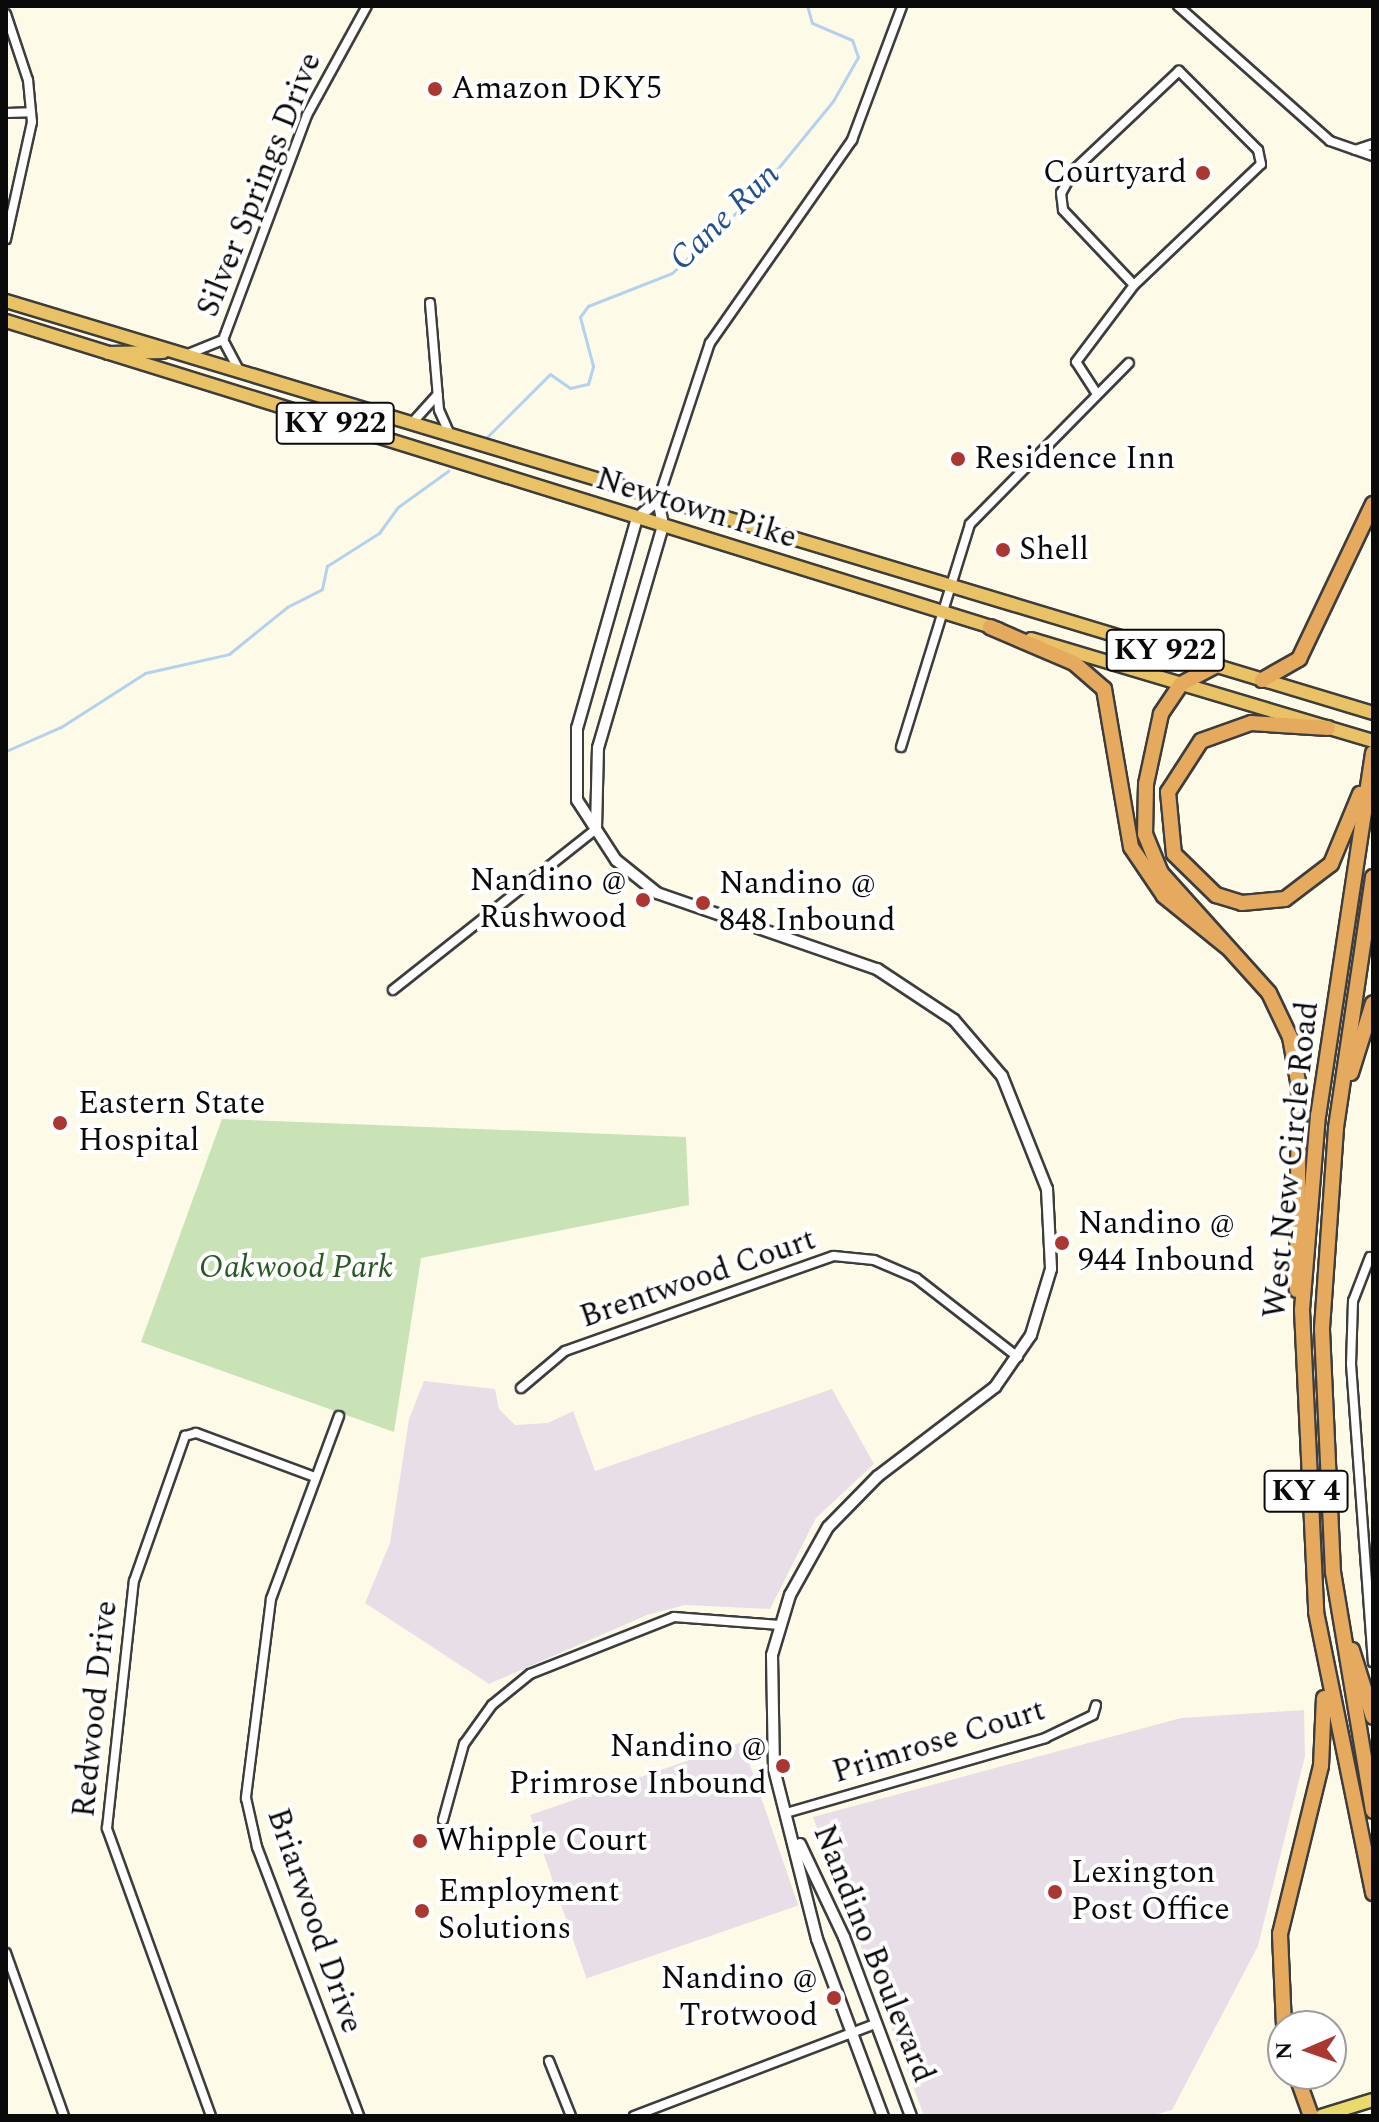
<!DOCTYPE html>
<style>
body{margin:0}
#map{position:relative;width:1379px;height:2122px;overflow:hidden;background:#fdfbe8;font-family:Spectral,serif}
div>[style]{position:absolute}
.industrial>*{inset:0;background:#e8dee8;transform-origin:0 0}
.green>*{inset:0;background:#c9e3b7}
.stream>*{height:3px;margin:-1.5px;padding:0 1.5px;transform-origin:1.5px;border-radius:1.5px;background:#b2d2ef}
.roads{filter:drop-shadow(2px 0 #3d3d3d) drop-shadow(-2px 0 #3d3d3d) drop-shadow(0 2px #3d3d3d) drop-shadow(0 -2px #3d3d3d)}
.minor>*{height:8px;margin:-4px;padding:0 4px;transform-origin:4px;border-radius:4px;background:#fff}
.tertiary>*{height:10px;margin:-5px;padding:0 5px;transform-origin:5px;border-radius:5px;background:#fff}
.primary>*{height:12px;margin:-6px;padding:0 6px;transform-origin:6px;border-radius:6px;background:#ead96b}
.trunk>*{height:12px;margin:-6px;padding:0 6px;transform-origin:6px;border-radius:6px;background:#e8c264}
.motorway>*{height:14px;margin:-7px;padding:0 7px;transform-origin:7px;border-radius:7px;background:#e5aa5e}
.dots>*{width:22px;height:22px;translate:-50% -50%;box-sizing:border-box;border:4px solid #fff;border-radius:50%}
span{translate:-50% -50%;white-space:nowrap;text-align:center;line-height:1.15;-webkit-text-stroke:8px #fff;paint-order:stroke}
.shield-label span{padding:2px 6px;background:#fff;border:2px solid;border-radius:6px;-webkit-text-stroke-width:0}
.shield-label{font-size:30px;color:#0a0a0a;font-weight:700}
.poi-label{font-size:32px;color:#0a0a0a}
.left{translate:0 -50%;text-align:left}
.right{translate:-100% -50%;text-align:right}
.street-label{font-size:32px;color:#0a0a0a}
.park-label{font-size:32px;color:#275922;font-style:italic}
.water-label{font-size:34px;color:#21528d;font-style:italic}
.frame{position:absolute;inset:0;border:8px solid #0a0a0a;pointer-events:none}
.north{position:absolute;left:1267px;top:2010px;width:80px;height:80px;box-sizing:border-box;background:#fff;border:2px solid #9d9d9d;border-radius:50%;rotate:268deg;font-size:22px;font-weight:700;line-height:32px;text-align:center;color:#0a0a0a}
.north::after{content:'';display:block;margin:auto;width:28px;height:36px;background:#aa3831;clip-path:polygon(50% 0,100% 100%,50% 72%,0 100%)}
</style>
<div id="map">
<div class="industrial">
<i style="clip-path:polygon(424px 1381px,495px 1389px,499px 1409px,515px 1425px,548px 1423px,573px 1411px,595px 1471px,832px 1389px,874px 1464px,816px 1518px,770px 1609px,685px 1605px,647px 1615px,489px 1684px,365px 1603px,390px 1543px,409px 1419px)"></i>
<i style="clip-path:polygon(1304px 1710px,1305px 1756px,1258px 1946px,1172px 2110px,1150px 2116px,924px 2116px,813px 1817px,1181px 1718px)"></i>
<i style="left:742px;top:1742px;width:173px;height:224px;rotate:71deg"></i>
</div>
<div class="green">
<i style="clip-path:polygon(222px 1119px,686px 1137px,689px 1205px,421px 1258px,394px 1432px,141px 1342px)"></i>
</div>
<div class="stream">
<i style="left:487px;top:437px;width:89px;rotate:-45deg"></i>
<i style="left:550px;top:374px;width:24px;rotate:35deg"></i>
<i style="left:570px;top:388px;width:18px;rotate:-13deg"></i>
<i style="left:588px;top:384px;width:19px;rotate:-74deg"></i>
<i style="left:593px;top:366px;width:51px;rotate:-104.9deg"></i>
<i style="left:580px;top:317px;width:14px;rotate:-54deg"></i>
<i style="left:588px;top:306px;width:90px;rotate:-21.4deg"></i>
<i style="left:672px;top:273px;width:122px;rotate:-43.3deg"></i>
<i style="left:761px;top:189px;width:114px;rotate:-50.7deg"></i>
<i style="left:833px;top:101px;width:51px;rotate:-60.4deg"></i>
<i style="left:858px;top:57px;width:18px;rotate:-109deg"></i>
<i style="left:852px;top:40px;width:43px;rotate:-157deg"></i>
<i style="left:812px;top:23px;width:18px;rotate:-106deg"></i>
<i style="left:6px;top:751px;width:60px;rotate:-23.6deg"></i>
<i style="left:61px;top:727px;width:100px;rotate:-32.7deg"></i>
<i style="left:145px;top:673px;width:86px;rotate:-12.7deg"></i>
<i style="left:229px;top:654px;width:75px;rotate:-39deg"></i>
<i style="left:287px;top:607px;width:39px;rotate:-27deg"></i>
<i style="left:322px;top:589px;width:24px;rotate:-78deg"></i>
<i style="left:327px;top:566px;width:62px;rotate:-32.4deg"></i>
<i style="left:379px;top:533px;width:32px;rotate:-54deg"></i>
<i style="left:398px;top:507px;width:62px;rotate:-35.8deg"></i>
</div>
<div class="roads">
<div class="minor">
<i style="left:1178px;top:6px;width:203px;rotate:41.6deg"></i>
<i style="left:1330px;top:141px;width:46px;rotate:19.2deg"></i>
<i style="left:6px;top:14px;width:70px;rotate:71.6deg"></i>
<i style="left:28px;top:80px;width:42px;rotate:84.6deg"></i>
<i style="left:32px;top:122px;width:120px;rotate:102.5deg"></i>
<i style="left:6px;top:113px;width:25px;rotate:-2deg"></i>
<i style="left:1355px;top:150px;width:19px;rotate:-18deg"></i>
<i style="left:430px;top:303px;width:107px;rotate:85.2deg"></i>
<i style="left:439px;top:410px;width:27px;rotate:66deg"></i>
<i style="left:223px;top:340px;width:34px;rotate:62deg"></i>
<i style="left:188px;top:354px;width:38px;rotate:-22deg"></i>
<i style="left:223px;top:340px;width:240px;rotate:-69.5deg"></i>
<i style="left:307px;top:115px;width:124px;rotate:-61.2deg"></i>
<i style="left:1097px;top:394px;width:38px;rotate:-123deg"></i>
<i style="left:1076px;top:362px;width:96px;rotate:-53deg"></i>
<i style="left:1134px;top:285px;width:175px;rotate:-43.6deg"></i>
<i style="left:1261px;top:164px;width:14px;rotate:-102deg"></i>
<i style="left:1258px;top:150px;width:112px;rotate:-135deg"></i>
<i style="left:1179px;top:71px;width:144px;rotate:136.7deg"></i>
<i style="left:1074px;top:170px;width:26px;rotate:119deg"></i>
<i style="left:1061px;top:193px;width:17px;rotate:83deg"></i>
<i style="left:1063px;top:210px;width:103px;rotate:46.6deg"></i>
<i style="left:412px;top:423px;width:38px;rotate:-48deg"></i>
<i style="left:658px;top:500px;width:165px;rotate:-71.7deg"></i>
<i style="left:710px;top:343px;width:248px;rotate:-55deg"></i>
<i style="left:852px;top:140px;width:143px;rotate:-69.5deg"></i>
<i style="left:901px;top:747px;width:233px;rotate:-72.8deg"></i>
<i style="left:970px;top:524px;width:226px;rotate:-45.4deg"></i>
<i style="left:393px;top:990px;width:259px;rotate:-38.4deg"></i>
<i style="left:1370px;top:1257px;width:47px;rotate:111.1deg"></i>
<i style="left:1353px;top:1301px;width:63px;rotate:91.8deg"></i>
<i style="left:1351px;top:1364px;width:299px;rotate:85.8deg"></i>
<i style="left:521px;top:1388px;width:57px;rotate:-40.1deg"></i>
<i style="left:565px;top:1351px;width:285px;rotate:-19.5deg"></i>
<i style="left:834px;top:1256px;width:40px;rotate:5.7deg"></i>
<i style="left:874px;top:1260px;width:46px;rotate:23.2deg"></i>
<i style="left:916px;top:1278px;width:129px;rotate:37.8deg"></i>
<i style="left:339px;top:1416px;width:195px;rotate:110.4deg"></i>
<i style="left:271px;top:1599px;width:201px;rotate:97.2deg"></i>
<i style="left:246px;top:1798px;width:50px;rotate:77.3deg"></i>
<i style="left:257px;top:1847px;width:288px;rotate:69.2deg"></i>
<i style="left:786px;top:1813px;width:270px;rotate:-16.1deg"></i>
<i style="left:1045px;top:1738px;width:53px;rotate:-25.6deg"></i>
<i style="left:1093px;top:1715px;width:10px;rotate:-73deg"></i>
<i style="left:443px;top:1820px;width:79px;rotate:-74.6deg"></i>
<i style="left:464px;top:1744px;width:48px;rotate:-54.3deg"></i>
<i style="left:492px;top:1705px;width:49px;rotate:-39.2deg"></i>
<i style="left:530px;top:1674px;width:155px;rotate:-21.6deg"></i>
<i style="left:674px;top:1617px;width:106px;rotate:4.3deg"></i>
<i style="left:6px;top:1953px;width:173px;rotate:70.4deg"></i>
<i style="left:549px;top:2061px;width:59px;rotate:68.2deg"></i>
<i style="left:211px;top:2116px;width:306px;rotate:-109.9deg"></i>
<i style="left:107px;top:1828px;width:248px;rotate:-83.8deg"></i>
<i style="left:134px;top:1581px;width:154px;rotate:-70.6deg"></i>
<i style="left:185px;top:1436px;width:11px;rotate:-15deg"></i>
<i style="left:196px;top:1433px;width:127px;rotate:20.3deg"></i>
<i style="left:634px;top:2116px;width:258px;rotate:-20.9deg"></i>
</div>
<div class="tertiary">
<i style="left:596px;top:829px;width:81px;rotate:-88.6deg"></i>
<i style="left:598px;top:748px;width:232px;rotate:-73.7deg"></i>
<i style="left:663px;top:525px;width:25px;rotate:-101deg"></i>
<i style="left:658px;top:500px;width:28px;rotate:139deg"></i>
<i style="left:637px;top:518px;width:218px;rotate:105.9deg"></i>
<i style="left:577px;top:728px;width:72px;rotate:90deg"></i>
<i style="left:577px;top:800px;width:72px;rotate:57deg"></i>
<i style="left:616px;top:860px;width:53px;rotate:38.8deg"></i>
<i style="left:657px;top:893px;width:233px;rotate:19.1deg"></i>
<i style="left:877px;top:969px;width:92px;rotate:33.5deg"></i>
<i style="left:954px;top:1020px;width:74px;rotate:49.4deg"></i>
<i style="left:1002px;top:1076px;width:122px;rotate:68.3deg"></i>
<i style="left:1047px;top:1189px;width:80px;rotate:87.1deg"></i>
<i style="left:1051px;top:1269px;width:69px;rotate:106.9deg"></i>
<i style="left:1031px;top:1335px;width:63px;rotate:124.7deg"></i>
<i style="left:995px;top:1387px;width:147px;rotate:142.7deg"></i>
<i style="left:878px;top:1476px;width:71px;rotate:134.4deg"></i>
<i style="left:828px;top:1527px;width:78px;rotate:119.2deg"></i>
<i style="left:790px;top:1595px;width:63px;rotate:106.7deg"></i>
<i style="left:772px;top:1655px;width:114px;rotate:89deg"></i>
<i style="left:774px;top:1769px;width:175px;rotate:75.8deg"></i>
<i style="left:817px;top:1939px;width:189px;rotate:69.6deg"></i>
<i style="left:800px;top:1844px;width:103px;rotate:64.7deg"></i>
<i style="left:844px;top:1937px;width:191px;rotate:69.5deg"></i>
</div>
<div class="primary">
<i style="left:1321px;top:2116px;width:54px;rotate:-17.1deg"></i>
</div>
<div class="trunk">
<i style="left:6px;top:301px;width:1428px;rotate:16.77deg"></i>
<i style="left:6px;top:321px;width:1039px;rotate:17.25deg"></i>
<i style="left:108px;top:353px;width:55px;rotate:-1deg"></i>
<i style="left:1031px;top:639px;width:357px;rotate:16.6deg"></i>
</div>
<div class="motorway">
<i style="left:990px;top:627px;width:91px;rotate:23.2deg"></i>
<i style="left:1074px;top:663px;width:40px;rotate:41deg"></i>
<i style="left:1104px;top:689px;width:160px;rotate:80.3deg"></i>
<i style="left:1131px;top:847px;width:59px;rotate:56deg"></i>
<i style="left:1164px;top:896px;width:81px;rotate:39deg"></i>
<i style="left:1217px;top:665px;width:41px;rotate:152.2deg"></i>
<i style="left:1181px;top:684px;width:36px;rotate:124deg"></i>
<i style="left:1161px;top:714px;width:72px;rotate:102.1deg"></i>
<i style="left:1146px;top:784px;width:50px;rotate:91.1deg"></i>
<i style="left:1145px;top:834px;width:42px;rotate:67.7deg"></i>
<i style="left:1161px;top:873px;width:161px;rotate:48deg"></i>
<i style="left:1269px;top:993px;width:49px;rotate:64.5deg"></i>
<i style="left:1290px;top:1037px;width:51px;rotate:79.8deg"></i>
<i style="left:1299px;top:1087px;width:203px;rotate:90.6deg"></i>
<i style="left:1262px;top:680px;width:43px;rotate:-29.6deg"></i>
<i style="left:1299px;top:659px;width:172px;rotate:-64.5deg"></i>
<i style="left:1328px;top:728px;width:77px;rotate:-176.3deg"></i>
<i style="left:1251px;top:723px;width:53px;rotate:160.2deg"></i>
<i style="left:1201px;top:741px;width:61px;rotate:122.9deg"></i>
<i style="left:1168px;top:792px;width:62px;rotate:84.5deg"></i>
<i style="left:1174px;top:854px;width:59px;rotate:44.3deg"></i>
<i style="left:1216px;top:895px;width:27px;rotate:17deg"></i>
<i style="left:1242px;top:903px;width:43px;rotate:-5.3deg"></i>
<i style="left:1285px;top:899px;width:58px;rotate:-37.3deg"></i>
<i style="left:1331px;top:864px;width:76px;rotate:-67.5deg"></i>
<i style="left:1373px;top:753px;width:366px;rotate:98.6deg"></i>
<i style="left:1318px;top:1115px;width:196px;rotate:94.7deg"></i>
<i style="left:1302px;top:1310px;width:302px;rotate:87.3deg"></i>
<i style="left:1316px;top:1612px;width:287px;rotate:78.5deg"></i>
<i style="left:1373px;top:877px;width:254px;rotate:98.4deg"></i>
<i style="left:1336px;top:1128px;width:202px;rotate:94deg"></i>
<i style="left:1322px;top:1330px;width:242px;rotate:87.4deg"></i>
<i style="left:1333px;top:1572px;width:242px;rotate:80.5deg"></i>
<i style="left:1351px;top:1073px;width:73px;rotate:-72.6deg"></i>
<i style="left:1352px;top:1650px;width:70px;rotate:72.6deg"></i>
<i style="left:1284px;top:2026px;width:92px;rotate:-92.5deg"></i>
<i style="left:1280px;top:1934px;width:173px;rotate:-76.3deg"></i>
<i style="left:1321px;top:1766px;width:68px;rotate:-87.5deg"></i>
<i style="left:1296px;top:2074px;width:45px;rotate:70.3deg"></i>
</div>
</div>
<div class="dots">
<i style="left:435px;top:89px;background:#aa3831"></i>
<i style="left:1203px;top:173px;background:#aa3831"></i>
<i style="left:958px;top:459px;background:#aa3831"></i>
<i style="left:1003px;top:550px;background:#aa3831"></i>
<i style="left:643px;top:900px;background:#aa3831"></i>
<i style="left:703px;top:903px;background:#aa3831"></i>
<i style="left:60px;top:1123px;background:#aa3831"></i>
<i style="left:1062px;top:1243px;background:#aa3831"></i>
<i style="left:783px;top:1766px;background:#aa3831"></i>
<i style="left:420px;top:1841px;background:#aa3831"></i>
<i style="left:1055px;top:1892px;background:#aa3831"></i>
<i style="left:422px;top:1911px;background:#aa3831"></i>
<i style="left:834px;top:1998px;background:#aa3831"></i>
</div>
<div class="shield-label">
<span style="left:335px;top:423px">KY 922</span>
<span style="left:1165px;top:650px">KY 922</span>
<span style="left:1306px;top:1491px">KY 4</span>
</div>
<div class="poi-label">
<span class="left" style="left:451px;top:89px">Amazon DKY5</span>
<span class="right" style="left:1187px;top:173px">Courtyard</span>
<span class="left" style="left:974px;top:459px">Residence Inn</span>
<span class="left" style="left:1019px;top:550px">Shell</span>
<span class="right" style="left:627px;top:900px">Nandino @<br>Rushwood</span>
<span class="left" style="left:719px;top:903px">Nandino @<br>848 Inbound</span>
<span class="left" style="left:78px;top:1123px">Eastern State<br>Hospital</span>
<span class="left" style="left:1078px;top:1243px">Nandino @<br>944 Inbound</span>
<span class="right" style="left:767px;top:1766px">Nandino @<br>Primrose Inbound</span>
<span class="left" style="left:436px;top:1841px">Whipple Court</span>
<span class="left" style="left:1071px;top:1892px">Lexington<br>Post Office</span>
<span class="left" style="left:438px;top:1911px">Employment<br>Solutions</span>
<span class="right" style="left:818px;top:1998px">Nandino @<br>Trotwood</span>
</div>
<div class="street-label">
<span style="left:260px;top:185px;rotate:-68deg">Silver Springs Drive</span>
<span style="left:696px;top:509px;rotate:17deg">Newtown Pike</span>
<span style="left:1292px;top:1160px;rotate:-84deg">West New Circle Road</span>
<span style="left:698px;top:1279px;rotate:-19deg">Brentwood Court</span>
<span style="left:96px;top:1709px;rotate:-84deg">Redwood Drive</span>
<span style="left:939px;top:1742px;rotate:-17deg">Primrose Court</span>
<span style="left:314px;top:1921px;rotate:71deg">Briarwood Drive</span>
<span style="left:873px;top:1954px;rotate:68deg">Nandino Boulevard</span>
</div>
<div class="park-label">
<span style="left:296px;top:1268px">Oakwood Park</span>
</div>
<div class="water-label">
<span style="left:725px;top:217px;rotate:-44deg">Cane Run</span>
</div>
<div class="frame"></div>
<div class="north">N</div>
</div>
